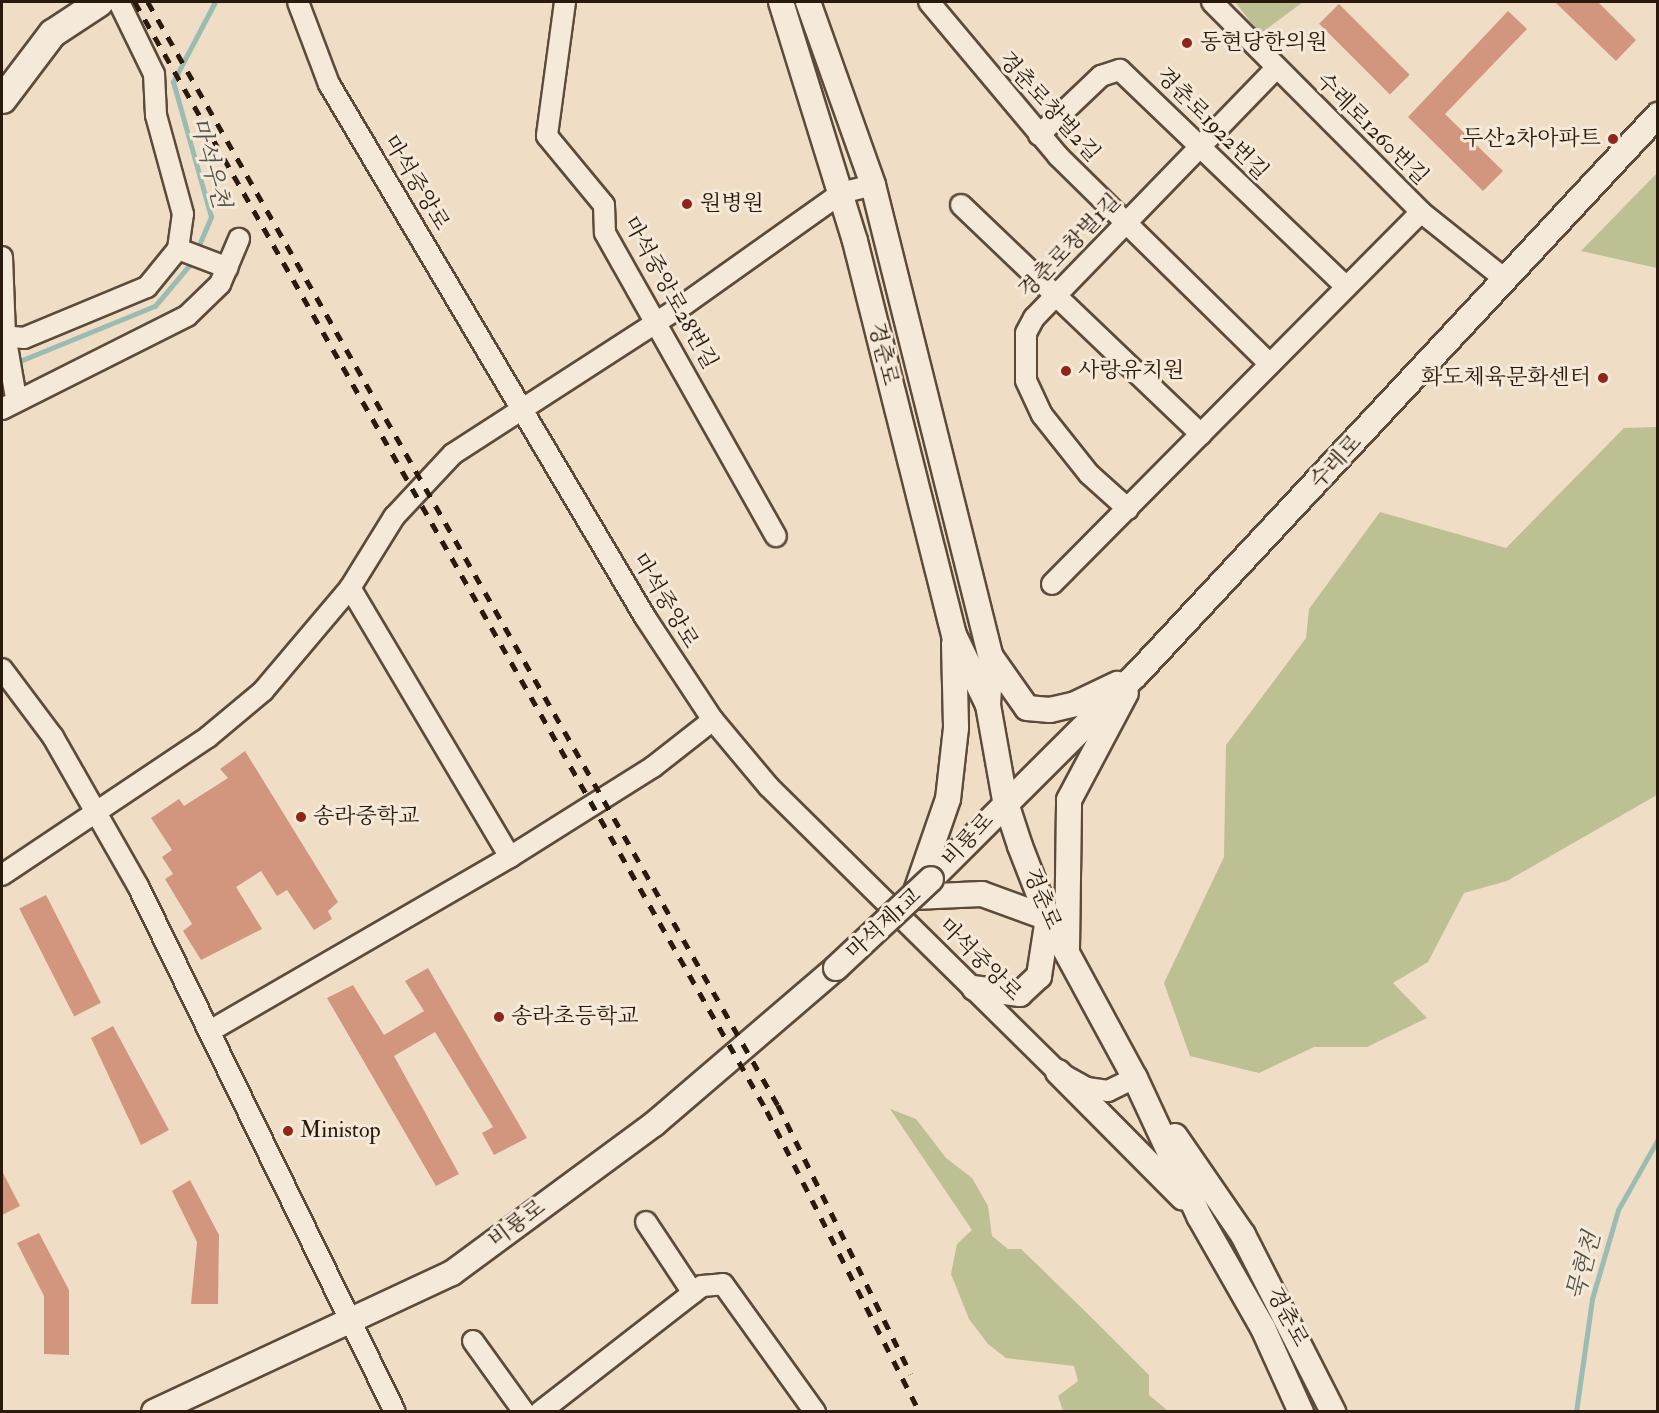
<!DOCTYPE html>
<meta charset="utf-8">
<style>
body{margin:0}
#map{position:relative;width:1659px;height:1413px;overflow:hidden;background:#f0ddc5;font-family:"IM FELL Double Pica","Noto Serif KR",serif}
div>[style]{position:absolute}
.green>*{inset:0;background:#bdc092}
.stream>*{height:4.5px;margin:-2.25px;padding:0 2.25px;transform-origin:2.25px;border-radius:2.25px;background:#9abcb2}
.building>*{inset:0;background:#d2967e;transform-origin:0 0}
.roads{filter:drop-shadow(2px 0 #5c4b3b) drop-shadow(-2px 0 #5c4b3b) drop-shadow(0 2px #5c4b3b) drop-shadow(0 -2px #5c4b3b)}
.minor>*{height:20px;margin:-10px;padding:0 10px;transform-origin:10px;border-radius:10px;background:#f5e9d9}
.tertiary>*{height:24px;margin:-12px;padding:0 12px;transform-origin:12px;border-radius:12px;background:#f5e9d9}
.secondary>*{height:27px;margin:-13.5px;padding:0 13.5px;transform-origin:13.5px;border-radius:13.5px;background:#f5e9d9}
.rail>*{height:4.5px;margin-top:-2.25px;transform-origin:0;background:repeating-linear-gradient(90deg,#2a1a0d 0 10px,transparent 0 20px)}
.bridges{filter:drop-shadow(2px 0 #5c4b3b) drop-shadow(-2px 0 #5c4b3b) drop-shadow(0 2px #5c4b3b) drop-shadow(0 -2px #5c4b3b)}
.tertiary-bridge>*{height:24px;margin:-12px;padding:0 12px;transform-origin:12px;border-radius:12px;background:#f5e9d9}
.dots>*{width:16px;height:16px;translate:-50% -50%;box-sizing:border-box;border:3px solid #f5e9d9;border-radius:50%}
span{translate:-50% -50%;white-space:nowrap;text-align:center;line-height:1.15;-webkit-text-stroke:6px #f5e9d9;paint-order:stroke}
.poi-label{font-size:22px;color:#2a1a0d}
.left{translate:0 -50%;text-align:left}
.right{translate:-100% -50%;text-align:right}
.street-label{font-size:22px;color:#2a1a0d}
.water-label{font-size:24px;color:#515347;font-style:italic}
.frame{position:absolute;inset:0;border:3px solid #2a1a0d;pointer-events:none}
</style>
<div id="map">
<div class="green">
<i style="clip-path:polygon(1235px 2px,1303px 2px,1260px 34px)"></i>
<i style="clip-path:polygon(1657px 173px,1657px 268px,1581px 251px)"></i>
<i style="clip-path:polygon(1657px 427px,1657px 795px,1507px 881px,1464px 893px,1428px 962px,1393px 983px,1427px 1018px,1367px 1047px,1314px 1047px,1259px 1073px,1190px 1056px,1164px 983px,1224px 857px,1226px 745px,1306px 638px,1309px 609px,1380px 512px,1506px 548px,1624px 428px)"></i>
<i style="clip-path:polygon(890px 1109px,916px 1119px,946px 1158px,972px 1178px,988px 1206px,992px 1236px,1008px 1249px,1021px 1249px,1093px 1319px,1149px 1375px,1149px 1395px,1168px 1411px,1063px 1411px,1058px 1396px,1078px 1381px,1074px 1366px,1006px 1358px,988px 1344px,969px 1319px,951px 1274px,957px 1244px,972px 1230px)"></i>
</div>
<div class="stream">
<i style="left:197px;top:250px;width:36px;rotate:-67deg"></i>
<i style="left:211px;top:217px;width:140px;rotate:-105.7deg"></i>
<i style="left:173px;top:82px;width:90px;rotate:-62.3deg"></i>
<i style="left:15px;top:363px;width:151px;rotate:-22.2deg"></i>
<i style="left:155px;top:306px;width:59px;rotate:-49.8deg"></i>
<i style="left:1576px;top:1412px;width:114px;rotate:-81.9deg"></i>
<i style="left:1592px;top:1299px;width:93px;rotate:-73.7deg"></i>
<i style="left:1618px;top:1210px;width:81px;rotate:-60.6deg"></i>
</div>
<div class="building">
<i style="clip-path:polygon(1555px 2px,1598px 2px,1636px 40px,1616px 61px)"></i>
<i style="left:1339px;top:4px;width:100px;height:28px;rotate:45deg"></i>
<i style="clip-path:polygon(1508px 11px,1527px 29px,1445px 114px,1503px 171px,1483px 191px,1408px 117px)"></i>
<i style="clip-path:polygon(245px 751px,338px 902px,328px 911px,332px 919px,314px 930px,287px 890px,277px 896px,261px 871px,236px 887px,262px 929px,201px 960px,183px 931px,192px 924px,165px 879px,173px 874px,162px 857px,172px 850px,151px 818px,179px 799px,184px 806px,228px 778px,220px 769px)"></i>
<i style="left:46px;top:895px;width:121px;height:30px;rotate:63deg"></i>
<i style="clip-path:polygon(428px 968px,527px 1138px,494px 1155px,482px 1133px,493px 1127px,435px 1032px,394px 1056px,459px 1174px,436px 1186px,327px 998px,353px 985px,384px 1035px,424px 1011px,405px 981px)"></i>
<i style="clip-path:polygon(113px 1026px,169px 1130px,141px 1145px,91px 1038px)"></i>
<i style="clip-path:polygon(2px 1171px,20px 1206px,2px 1215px)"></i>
<i style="clip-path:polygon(190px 1180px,219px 1235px,218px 1304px,191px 1304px,197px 1242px,172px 1191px)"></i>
<i style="clip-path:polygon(39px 1233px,69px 1290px,69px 1355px,44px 1354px,44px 1296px,17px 1243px)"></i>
</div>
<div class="roads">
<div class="minor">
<i style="left:298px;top:2px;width:88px;rotate:69.3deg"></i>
<i style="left:329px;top:84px;width:620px;rotate:59.34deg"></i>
<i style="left:645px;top:617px;width:123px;rotate:56.6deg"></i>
<i style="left:713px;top:720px;width:87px;rotate:50.1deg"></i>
<i style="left:769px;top:787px;width:406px;rotate:44.6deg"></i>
<i style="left:1058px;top:1072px;width:33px;rotate:29deg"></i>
<i style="left:1087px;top:1088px;width:21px;rotate:8deg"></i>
<i style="left:1108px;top:1091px;width:30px;rotate:-26deg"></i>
<i style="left:565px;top:2px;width:135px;rotate:97.7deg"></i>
<i style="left:547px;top:136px;width:89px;rotate:50.4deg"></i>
<i style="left:604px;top:205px;width:28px;rotate:88deg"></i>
<i style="left:605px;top:233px;width:348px;rotate:60.6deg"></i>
<i style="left:929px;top:2px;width:201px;rotate:50deg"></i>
<i style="left:1058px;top:156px;width:297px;rotate:44.5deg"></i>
<i style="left:1212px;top:2px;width:296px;rotate:45.1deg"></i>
<i style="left:1421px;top:212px;width:109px;rotate:38.7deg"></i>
<i style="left:1039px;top:135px;width:86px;rotate:-43.6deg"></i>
<i style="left:1101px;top:76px;width:20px;rotate:-18deg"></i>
<i style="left:1120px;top:70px;width:313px;rotate:43.8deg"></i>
<i style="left:961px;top:205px;width:332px;rotate:43.7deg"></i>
<i style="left:178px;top:249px;width:53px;rotate:20.8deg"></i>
<i style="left:2px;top:257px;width:78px;rotate:87.8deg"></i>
<i style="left:5px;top:335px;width:64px;rotate:80.1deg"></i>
<i style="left:2px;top:336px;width:22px;rotate:5deg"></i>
<i style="left:24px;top:338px;width:133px;rotate:-22.5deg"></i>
<i style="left:147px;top:287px;width:49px;rotate:-50.8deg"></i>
<i style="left:178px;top:249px;width:35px;rotate:-82deg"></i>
<i style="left:183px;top:214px;width:103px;rotate:-105.3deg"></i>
<i style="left:156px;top:115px;width:41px;rotate:-92.8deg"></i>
<i style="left:154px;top:74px;width:80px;rotate:-115.9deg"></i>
<i style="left:2px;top:409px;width:207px;rotate:-26.7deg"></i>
<i style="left:187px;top:316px;width:46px;rotate:-44.1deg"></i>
<i style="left:220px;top:284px;width:49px;rotate:-67.1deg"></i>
<i style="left:1128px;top:509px;width:52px;rotate:-138.1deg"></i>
<i style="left:1089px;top:474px;width:75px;rotate:-128.5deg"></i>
<i style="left:1042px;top:415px;width:38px;rotate:-115deg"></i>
<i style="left:1026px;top:380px;width:47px;rotate:-90deg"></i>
<i style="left:1026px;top:333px;width:17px;rotate:-62deg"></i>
<i style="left:1034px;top:318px;width:349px;rotate:-45.9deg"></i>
<i style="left:1052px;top:584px;width:524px;rotate:-45.23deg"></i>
<i style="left:2px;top:669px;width:85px;rotate:53.1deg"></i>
<i style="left:53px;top:737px;width:172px;rotate:60.3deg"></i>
<i style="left:138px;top:886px;width:585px;rotate:63.96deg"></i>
<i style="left:510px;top:857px;width:169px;rotate:-32.2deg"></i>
<i style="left:653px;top:767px;width:76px;rotate:-38.1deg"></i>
<i style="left:2px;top:875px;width:248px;rotate:-33.8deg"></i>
<i style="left:208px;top:737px;width:72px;rotate:-39.9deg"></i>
<i style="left:263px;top:691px;width:135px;rotate:-49.8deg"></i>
<i style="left:350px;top:588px;width:84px;rotate:-58.2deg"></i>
<i style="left:394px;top:517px;width:86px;rotate:-46.9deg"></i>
<i style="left:453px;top:454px;width:276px;rotate:-32.9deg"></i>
<i style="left:685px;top:304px;width:191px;rotate:-35.4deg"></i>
<i style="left:841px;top:193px;width:33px;rotate:-14deg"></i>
<i style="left:210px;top:1031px;width:347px;rotate:-30.1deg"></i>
<i style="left:510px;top:857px;width:313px;rotate:-120.7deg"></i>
<i style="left:646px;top:1222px;width:85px;rotate:56.5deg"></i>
<i style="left:473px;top:1341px;width:87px;rotate:54.3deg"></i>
<i style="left:540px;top:1412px;width:205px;rotate:-37.9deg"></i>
<i style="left:702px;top:1286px;width:21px;rotate:-5deg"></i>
<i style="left:723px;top:1284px;width:158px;rotate:54.3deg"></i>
</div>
<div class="tertiary">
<i style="left:781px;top:2px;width:250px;rotate:72.8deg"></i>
<i style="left:855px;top:241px;width:406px;rotate:75.9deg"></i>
<i style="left:954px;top:635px;width:76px;rotate:64.1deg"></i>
<i style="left:808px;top:2px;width:194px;rotate:70.4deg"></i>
<i style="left:873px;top:185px;width:487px;rotate:76deg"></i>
<i style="left:991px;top:657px;width:48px;rotate:93.6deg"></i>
<i style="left:988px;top:705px;width:97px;rotate:79.9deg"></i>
<i style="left:1005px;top:800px;width:48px;rotate:71.9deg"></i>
<i style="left:1020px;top:846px;width:77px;rotate:68.7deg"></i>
<i style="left:1048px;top:918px;width:182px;rotate:61.5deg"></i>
<i style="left:1135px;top:1078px;width:152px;rotate:65.1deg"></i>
<i style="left:1199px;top:1216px;width:129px;rotate:60.3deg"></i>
<i style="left:1263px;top:1328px;width:92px;rotate:65.7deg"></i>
<i style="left:954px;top:644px;width:84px;rotate:88.6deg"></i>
<i style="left:956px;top:728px;width:71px;rotate:96.4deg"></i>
<i style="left:948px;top:799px;width:104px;rotate:109.1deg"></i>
<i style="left:914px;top:897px;width:68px;rotate:-2.5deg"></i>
<i style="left:982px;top:894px;width:70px;rotate:20deg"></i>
<i style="left:1048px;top:918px;width:59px;rotate:98.8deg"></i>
<i style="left:1039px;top:976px;width:26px;rotate:137deg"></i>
<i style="left:1020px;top:994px;width:46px;rotate:-172.6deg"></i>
<i style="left:991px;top:657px;width:62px;rotate:54.8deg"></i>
<i style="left:1027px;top:708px;width:23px;rotate:5deg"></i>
<i style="left:1050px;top:710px;width:26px;rotate:-13deg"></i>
<i style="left:1075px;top:704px;width:47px;rotate:-25.5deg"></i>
<i style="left:931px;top:879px;width:289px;rotate:-44.9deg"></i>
<i style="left:1136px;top:675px;width:766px;rotate:-47.01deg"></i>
<i style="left:1067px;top:949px;width:149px;rotate:-89.2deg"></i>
<i style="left:1069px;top:800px;width:121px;rotate:-62deg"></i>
<i style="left:1058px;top:1072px;width:177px;rotate:45.2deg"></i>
<i style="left:1175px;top:1136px;width:120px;rotate:55.5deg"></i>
<i style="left:1243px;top:1235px;width:199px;rotate:63deg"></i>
<i style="left:154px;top:1412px;width:329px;rotate:-25deg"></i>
<i style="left:452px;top:1273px;width:251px;rotate:-36.4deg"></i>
<i style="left:654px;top:1124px;width:240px;rotate:-40.6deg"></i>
</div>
<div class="secondary">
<i style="left:2px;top:99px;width:83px;rotate:-52.9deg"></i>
<i style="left:52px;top:33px;width:56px;rotate:-33.4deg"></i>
</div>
</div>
<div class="rail">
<i style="left:135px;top:2px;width:1276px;rotate:60.32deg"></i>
<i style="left:767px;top:1111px;width:338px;rotate:63.1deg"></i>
<i style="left:148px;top:2px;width:1270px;rotate:60.27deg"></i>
<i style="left:778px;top:1105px;width:300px;rotate:63.7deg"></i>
</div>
<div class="bridges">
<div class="tertiary-bridge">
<i style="left:836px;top:968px;width:130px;rotate:-43.1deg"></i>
</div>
</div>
<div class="dots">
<i style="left:1187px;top:43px;background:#8f2418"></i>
<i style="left:1613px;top:139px;background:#8f2418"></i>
<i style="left:687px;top:204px;background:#8f2418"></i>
<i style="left:1066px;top:371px;background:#8f2418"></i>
<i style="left:1603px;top:378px;background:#8f2418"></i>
<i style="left:301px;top:817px;background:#8f2418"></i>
<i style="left:499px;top:1017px;background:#8f2418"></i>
<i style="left:288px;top:1131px;background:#8f2418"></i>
</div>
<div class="poi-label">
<span class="left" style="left:1200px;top:43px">동현당한의원</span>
<span class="right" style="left:1601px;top:139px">두산2차아파트</span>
<span class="left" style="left:700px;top:204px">원병원</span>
<span class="left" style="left:1078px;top:371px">사랑유치원</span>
<span class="right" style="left:1591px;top:378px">화도체육문화센터</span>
<span class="left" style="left:313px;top:817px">송라중학교</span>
<span class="left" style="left:511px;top:1017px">송라초등학교</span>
<span class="left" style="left:300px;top:1131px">Ministop</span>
</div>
<div class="street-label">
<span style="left:1049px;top:107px;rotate:48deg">경춘로창벌2길</span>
<span style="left:1212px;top:124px;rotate:45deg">경춘로1922번길</span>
<span style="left:1372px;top:129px;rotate:45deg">수레로1260번길</span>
<span style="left:416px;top:183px;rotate:59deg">마석중앙로</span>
<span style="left:1070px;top:246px;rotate:-46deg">경춘로창벌1길</span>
<span style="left:670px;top:293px;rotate:61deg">마석중앙로28번길</span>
<span style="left:883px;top:354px;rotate:76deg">경춘로</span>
<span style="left:1336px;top:462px;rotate:-47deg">수레로</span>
<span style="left:665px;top:601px;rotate:59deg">마석중앙로</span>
<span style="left:968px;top:840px;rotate:-47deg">비룡로</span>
<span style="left:1042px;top:899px;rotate:67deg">경춘로</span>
<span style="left:884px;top:924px;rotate:-43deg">마석제1교</span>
<span style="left:980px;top:960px;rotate:45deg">마석중앙로</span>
<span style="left:517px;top:1224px;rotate:-37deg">비룡로</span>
<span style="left:1287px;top:1317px;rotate:62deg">경춘로</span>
</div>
<div class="water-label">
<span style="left:210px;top:163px;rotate:75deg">마석우천</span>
<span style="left:1584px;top:1266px;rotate:-75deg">묵현천</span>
</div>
<div class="frame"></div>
</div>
